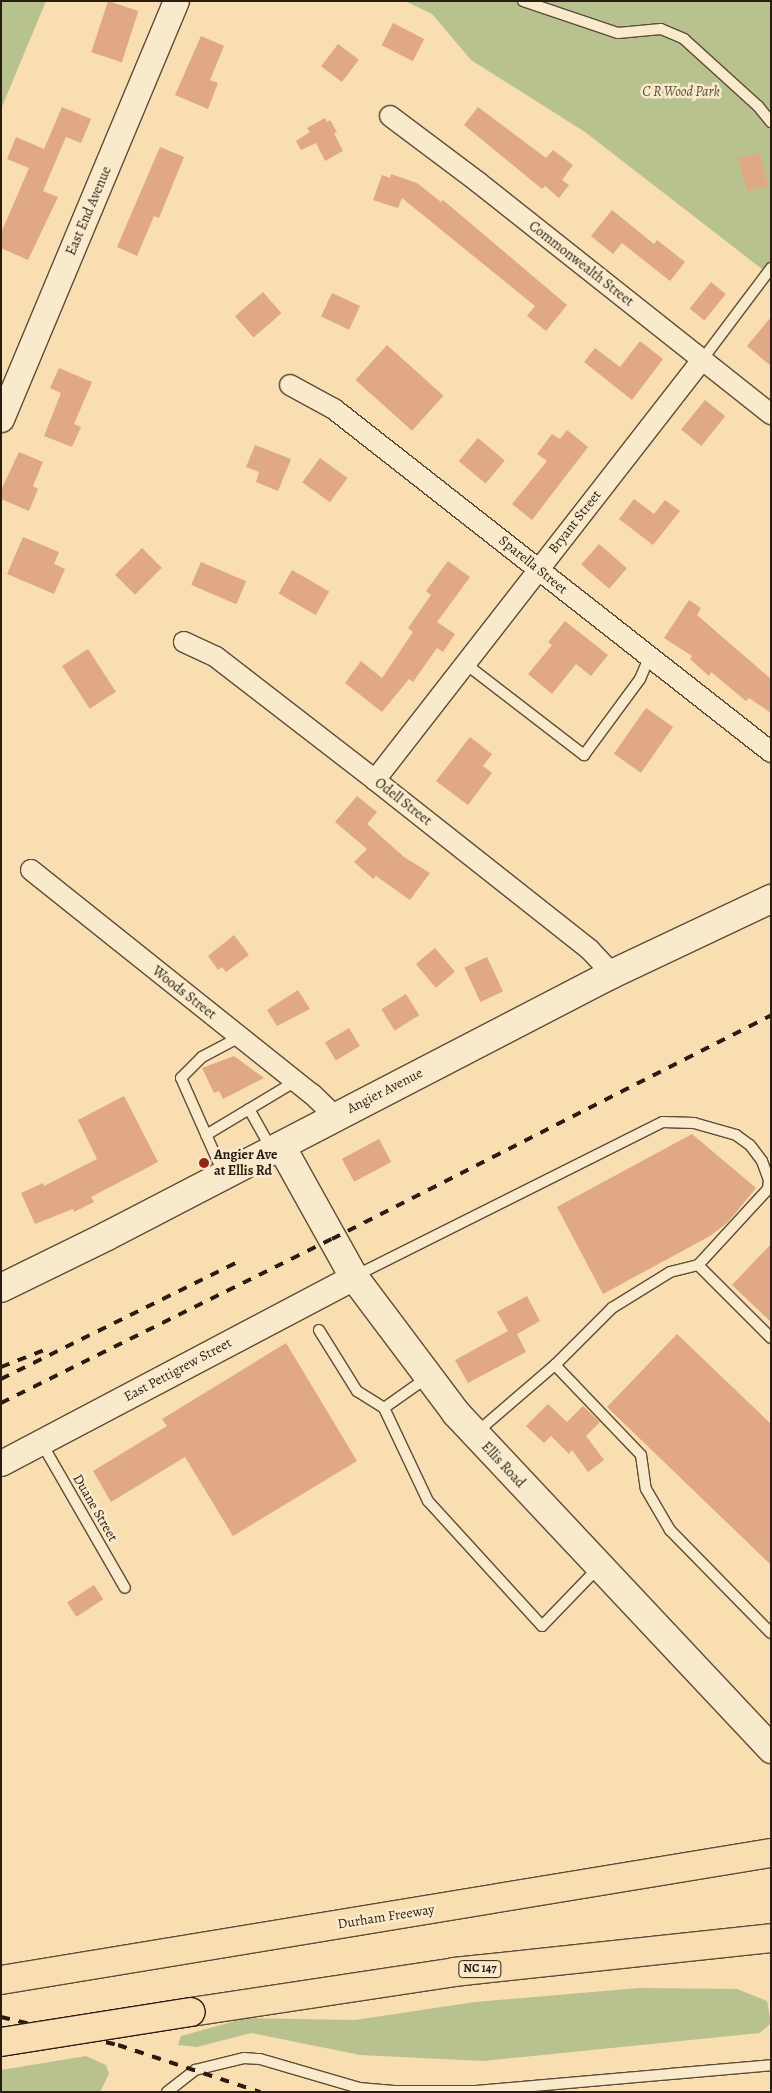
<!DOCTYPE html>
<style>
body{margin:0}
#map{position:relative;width:772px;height:2093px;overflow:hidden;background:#f8deb0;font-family:Alegreya,serif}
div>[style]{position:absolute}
.green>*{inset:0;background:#b8c28f}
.building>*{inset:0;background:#e0a885;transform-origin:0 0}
.roads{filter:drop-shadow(1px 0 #5e4c3a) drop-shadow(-1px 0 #5e4c3a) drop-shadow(0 1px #5e4c3a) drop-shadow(0 -1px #5e4c3a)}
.service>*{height:10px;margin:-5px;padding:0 5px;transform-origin:5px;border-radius:5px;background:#faeacc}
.minor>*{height:20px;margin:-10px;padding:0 10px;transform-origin:10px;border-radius:10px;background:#faeacc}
.tertiary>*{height:25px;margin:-12.5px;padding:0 12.5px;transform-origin:12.5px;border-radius:12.5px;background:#faeacc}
.secondary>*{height:28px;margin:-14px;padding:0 14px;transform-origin:14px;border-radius:14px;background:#faeacc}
.motorway>*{height:28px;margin:-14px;padding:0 14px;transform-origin:14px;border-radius:14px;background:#f8deb0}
.rail>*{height:4px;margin-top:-2px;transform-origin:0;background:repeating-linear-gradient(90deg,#2a1c13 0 9px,transparent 0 18px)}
.bridges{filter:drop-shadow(1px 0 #2a1c13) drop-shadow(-1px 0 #2a1c13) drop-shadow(0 1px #2a1c13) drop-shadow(0 -1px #2a1c13)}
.motorway-bridge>*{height:28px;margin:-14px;padding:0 14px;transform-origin:14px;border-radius:14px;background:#f8deb0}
.dots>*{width:14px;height:14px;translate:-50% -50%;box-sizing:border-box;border:2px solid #faeacc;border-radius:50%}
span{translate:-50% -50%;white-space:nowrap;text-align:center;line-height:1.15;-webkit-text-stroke:5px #faeacc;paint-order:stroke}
.shield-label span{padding:1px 4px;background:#faeacc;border:1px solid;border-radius:4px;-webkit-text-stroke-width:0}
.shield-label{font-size:12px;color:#2a1c13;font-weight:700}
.park-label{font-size:14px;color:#554e38;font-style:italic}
.street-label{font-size:14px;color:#2a1c13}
.poi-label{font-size:14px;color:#2a1c13;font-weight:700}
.left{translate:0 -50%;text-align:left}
.frame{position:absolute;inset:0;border:2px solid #2a1c13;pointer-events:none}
</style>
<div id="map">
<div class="green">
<i style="clip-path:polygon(1px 1px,46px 1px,1px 109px)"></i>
<i style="clip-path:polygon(405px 1px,771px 1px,771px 276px,585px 132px,471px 60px,432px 14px)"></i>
<i style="clip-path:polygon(639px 1988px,737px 1989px,767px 2001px,771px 2023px,760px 2033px,483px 2061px,360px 2055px,251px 2033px,197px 2047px,178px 2045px,181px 2036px,246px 2018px,355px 2020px,475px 2002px)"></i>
<i style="clip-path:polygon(86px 2056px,106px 2065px,109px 2074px,100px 2092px,1px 2092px,1px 2070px)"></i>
</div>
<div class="building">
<i style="left:108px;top:1px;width:32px;height:54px;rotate:18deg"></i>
<i style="left:393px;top:23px;width:35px;height:25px;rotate:27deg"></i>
<i style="clip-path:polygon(201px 36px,224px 46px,210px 80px,218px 83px,208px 109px,175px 95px)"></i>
<i style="left:338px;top:44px;width:26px;height:28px;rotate:37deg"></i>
<i style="clip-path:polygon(62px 107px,91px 119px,81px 143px,66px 137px,43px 191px,58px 197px,28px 260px,1px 248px,1px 233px,29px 168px,7px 159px,16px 137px,44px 149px)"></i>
<i style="clip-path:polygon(478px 107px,546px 158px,553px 150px,573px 165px,562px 180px,569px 185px,559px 198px,545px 186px,542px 189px,464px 125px)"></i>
<i style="clip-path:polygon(325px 118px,327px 122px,330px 120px,337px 132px,334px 133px,343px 151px,325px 161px,316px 143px,301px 150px,296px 141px,310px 132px,307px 128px)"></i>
<i style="clip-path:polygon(160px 147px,184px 157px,159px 218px,154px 216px,137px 256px,117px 247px)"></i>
<i style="left:760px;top:153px;width:34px;height:22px;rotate:76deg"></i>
<i style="clip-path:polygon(391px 174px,417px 183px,441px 202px,443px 200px,567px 305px,546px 331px,527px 316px,535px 306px,402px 198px,398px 208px,373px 200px,382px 175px,390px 178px)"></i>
<i style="clip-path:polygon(612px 210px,654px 244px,657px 240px,685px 262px,670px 281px,622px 243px,613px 254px,591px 236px)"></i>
<i style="left:711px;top:282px;width:19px;height:34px;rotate:39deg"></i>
<i style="left:263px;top:292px;width:28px;height:37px;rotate:49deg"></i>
<i style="left:332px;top:293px;width:31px;height:26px;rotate:25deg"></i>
<i style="clip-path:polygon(771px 317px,771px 366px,747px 346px)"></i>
<i style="clip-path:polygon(640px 341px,663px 359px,632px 400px,584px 362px,595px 348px,620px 367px)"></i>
<i style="left:387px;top:345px;width:76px;height:47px;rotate:42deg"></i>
<i style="clip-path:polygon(59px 368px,92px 382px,74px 424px,81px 427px,72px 447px,44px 436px,61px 393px,50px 388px)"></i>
<i style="left:705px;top:400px;width:26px;height:38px;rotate:39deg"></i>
<i style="clip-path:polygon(567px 430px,588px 447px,532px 520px,512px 504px,547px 461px,537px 454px,552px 434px,560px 439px)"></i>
<i style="left:478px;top:438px;width:35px;height:30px;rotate:40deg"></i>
<i style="clip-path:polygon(255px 445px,291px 459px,278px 491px,256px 482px,259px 472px,246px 467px)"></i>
<i style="clip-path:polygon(19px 452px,43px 462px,33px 486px,38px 489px,29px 511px,1px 499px,1px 490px)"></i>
<i style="left:320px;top:458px;width:34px;height:30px;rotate:36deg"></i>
<i style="clip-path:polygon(634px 499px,654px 514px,665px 500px,680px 511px,653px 545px,619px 519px)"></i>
<i style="clip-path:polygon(23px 537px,59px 552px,54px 564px,65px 569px,54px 594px,7px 574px)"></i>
<i style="left:599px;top:544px;width:37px;height:27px;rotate:41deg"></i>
<i style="left:142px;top:548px;width:28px;height:38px;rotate:45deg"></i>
<i style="clip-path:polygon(448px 561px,470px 577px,437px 622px,455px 634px,443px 652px,437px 648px,413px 682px,409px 679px,382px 712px,345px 683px,361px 661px,382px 678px,413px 632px,408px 628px,431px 595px,426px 591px)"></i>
<i style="left:201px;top:562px;width:49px;height:25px;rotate:23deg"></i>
<i style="left:292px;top:570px;width:43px;height:27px;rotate:30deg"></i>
<i style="clip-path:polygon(689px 600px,701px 608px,697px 615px,771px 679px,771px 713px,749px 698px,746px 701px,711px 672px,709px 676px,690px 659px,692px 656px,664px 638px)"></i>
<i style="clip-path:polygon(565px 621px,608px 655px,591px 676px,576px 664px,552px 694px,528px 674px,552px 645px,548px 642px)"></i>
<i style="left:88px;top:649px;width:51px;height:31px;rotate:57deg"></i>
<i style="left:646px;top:708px;width:33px;height:56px;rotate:35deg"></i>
<i style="clip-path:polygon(470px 737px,492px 754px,483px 766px,492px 773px,468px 805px,436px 781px)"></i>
<i style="clip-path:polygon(357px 796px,377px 812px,367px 824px,404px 857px,430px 873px,410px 900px,376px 876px,373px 879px,354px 862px,367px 849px,335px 822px)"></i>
<i style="clip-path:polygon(234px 935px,249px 955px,226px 972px,222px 967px,218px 970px,208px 956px)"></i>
<i style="left:435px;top:948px;width:31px;height:25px;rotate:50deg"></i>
<i style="left:487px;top:957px;width:38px;height:25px;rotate:65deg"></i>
<i style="clip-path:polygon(298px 990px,310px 1009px,277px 1026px,267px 1010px)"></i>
<i style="left:406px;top:994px;width:25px;height:29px;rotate:58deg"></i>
<i style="left:349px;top:1028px;width:21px;height:28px;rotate:59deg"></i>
<i style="clip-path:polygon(234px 1056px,264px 1078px,223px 1099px,219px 1091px,214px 1093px,202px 1068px)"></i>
<i style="clip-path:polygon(124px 1096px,158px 1162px,91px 1197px,94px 1202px,74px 1212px,73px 1209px,35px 1224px,21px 1193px,43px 1183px,44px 1186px,97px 1159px,78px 1120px)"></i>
<i style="clip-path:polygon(692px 1134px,756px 1188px,728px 1222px,710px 1236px,603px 1294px,557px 1207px)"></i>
<i style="left:379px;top:1139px;width:26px;height:42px;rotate:62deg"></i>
<i style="clip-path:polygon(771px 1244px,771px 1322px,732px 1285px)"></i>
<i style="clip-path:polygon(527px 1296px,540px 1321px,517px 1334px,526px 1352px,468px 1383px,455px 1360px,508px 1331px,497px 1312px)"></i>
<i style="clip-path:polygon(677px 1334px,771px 1424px,771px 1565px,607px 1407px)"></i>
<i style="clip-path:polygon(286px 1343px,357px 1461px,233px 1536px,185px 1457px,111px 1502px,93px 1471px,167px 1426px,162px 1419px)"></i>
<i style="clip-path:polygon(548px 1404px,567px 1422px,583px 1406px,600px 1422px,586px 1436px,604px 1460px,588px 1472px,572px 1450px,569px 1454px,551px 1436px,544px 1443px,526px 1426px)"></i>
<i style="left:94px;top:1585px;width:17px;height:32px;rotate:57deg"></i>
</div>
<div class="roads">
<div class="service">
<i style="left:523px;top:1px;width:100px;rotate:18.6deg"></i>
<i style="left:618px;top:33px;width:43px;rotate:-5.3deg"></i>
<i style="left:661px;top:29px;width:25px;rotate:23deg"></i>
<i style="left:684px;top:39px;width:100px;rotate:42.2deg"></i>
<i style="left:758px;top:106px;width:21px;rotate:51deg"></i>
<i style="left:702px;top:360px;width:115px;rotate:-53.1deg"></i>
<i style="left:467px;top:665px;width:148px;rotate:37.6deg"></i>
<i style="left:584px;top:755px;width:94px;rotate:-53.6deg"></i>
<i style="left:640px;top:679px;width:25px;rotate:-67deg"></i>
<i style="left:249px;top:1109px;width:47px;rotate:60.7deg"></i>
<i style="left:206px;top:1135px;width:105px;rotate:-31deg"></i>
<i style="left:224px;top:1175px;width:106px;rotate:-113.9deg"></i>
<i style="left:181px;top:1078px;width:30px;rotate:-45deg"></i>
<i style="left:202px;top:1057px;width:43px;rotate:-27.8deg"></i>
<i style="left:355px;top:1276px;width:344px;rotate:-26.6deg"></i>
<i style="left:663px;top:1122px;width:31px;rotate:2deg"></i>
<i style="left:694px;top:1123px;width:44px;rotate:15.9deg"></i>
<i style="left:736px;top:1135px;width:17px;rotate:36deg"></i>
<i style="left:750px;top:1145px;width:20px;rotate:53deg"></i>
<i style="left:762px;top:1161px;width:20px;rotate:70deg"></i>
<i style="left:769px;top:1180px;width:9px;rotate:96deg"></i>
<i style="left:768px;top:1189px;width:103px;rotate:132.6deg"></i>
<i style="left:319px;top:1330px;width:72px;rotate:58.1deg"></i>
<i style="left:357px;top:1391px;width:32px;rotate:32deg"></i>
<i style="left:384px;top:1408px;width:103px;rotate:64.7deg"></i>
<i style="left:428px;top:1501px;width:169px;rotate:47.6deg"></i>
<i style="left:542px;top:1626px;width:82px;rotate:-46deg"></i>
<i style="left:555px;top:1365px;width:124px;rotate:46.3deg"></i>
<i style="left:641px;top:1455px;width:34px;rotate:82deg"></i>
<i style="left:646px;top:1489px;width:48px;rotate:59.7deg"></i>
<i style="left:670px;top:1530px;width:144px;rotate:45.6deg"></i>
<i style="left:384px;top:1408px;width:54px;rotate:-35.2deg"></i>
<i style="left:477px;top:1432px;width:103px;rotate:-40.7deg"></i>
<i style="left:555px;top:1365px;width:81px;rotate:-45deg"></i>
<i style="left:612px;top:1308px;width:68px;rotate:-31.8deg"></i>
<i style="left:670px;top:1272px;width:29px;rotate:-14deg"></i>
<i style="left:698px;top:1265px;width:103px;rotate:45deg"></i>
<i style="left:41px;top:1442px;width:168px;rotate:60.1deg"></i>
<i style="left:167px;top:2092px;width:36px;rotate:-38deg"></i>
<i style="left:195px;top:2070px;width:50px;rotate:-13.8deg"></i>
<i style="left:244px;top:2058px;width:16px;rotate:4deg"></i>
<i style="left:260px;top:2059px;width:103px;rotate:16.3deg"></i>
<i style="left:359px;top:2088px;width:35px;rotate:5deg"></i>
<i style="left:394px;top:2091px;width:82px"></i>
<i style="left:476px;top:2091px;width:296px;rotate:-5deg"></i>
</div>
<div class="minor">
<i style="left:390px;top:116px;width:110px;rotate:36.9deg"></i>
<i style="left:478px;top:182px;width:374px;rotate:38.4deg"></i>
<i style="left:290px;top:385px;width:50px;rotate:28.6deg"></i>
<i style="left:334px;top:409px;width:556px;rotate:38.13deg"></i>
<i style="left:184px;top:642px;width:35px;rotate:25deg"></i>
<i style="left:216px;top:657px;width:201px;rotate:37.7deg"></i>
<i style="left:375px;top:780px;width:274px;rotate:38.3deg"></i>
<i style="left:590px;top:950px;width:33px;rotate:47deg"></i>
<i style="left:375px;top:780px;width:532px;rotate:-52.1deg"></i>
<i style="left:31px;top:870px;width:359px;rotate:38.6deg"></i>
<i style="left:312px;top:1094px;width:33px;rotate:44deg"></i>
</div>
<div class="tertiary">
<i style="left:1px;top:419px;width:453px;rotate:-67.3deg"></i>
<i style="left:1px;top:1463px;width:399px;rotate:-27.8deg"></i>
</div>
<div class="secondary">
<i style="left:281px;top:1146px;width:150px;rotate:60.9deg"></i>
<i style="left:354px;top:1277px;width:170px;rotate:53.1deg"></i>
<i style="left:456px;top:1413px;width:461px;rotate:46.8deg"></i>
<i style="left:1px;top:1288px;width:118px;rotate:-26.1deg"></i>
<i style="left:107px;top:1236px;width:569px;rotate:-27.42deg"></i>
<i style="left:612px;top:974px;width:176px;rotate:-25.3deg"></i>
</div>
<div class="motorway">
<i style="left:1px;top:1980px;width:780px;rotate:-9.37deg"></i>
<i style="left:191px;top:2012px;width:266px;rotate:-8.6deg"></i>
<i style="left:454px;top:1972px;width:319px;rotate:-6.1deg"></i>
</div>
</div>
<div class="rail">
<i style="left:1px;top:1367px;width:49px;rotate:-21.4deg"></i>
<i style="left:1px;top:1379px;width:269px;rotate:-26.3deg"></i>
<i style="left:1px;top:1403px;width:369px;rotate:-26.4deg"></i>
<i style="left:332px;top:1239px;width:493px;rotate:-27deg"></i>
<i style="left:1px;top:2017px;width:120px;rotate:13.5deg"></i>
<i style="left:118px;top:2045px;width:150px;rotate:18.3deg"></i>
</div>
<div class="bridges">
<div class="motorway-bridge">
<i style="left:1px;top:2042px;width:192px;rotate:-9deg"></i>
</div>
</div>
<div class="dots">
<i style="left:204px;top:1163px;background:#8f2418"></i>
</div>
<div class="shield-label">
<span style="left:480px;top:1969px">NC 147</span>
</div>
<div class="park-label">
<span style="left:681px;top:92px">C R Wood Park</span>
</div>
<div class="street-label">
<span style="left:89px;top:211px;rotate:-67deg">East End Avenue</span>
<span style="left:581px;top:264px;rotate:38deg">Commonwealth Street</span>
<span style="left:575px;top:522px;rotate:-52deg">Bryant Street</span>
<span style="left:533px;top:565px;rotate:39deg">Sparella Street</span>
<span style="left:403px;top:802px;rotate:38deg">Odell Street</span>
<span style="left:184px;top:993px;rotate:38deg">Woods Street</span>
<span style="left:385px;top:1091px;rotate:-27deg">Angier Avenue</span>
<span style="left:178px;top:1370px;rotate:-28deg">East Pettigrew Street</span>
<span style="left:503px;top:1465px;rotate:47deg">Ellis Road</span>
<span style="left:95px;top:1508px;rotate:60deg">Duane Street</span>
<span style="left:386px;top:1917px;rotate:-9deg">Durham Freeway</span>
</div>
<div class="poi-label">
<span class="left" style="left:214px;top:1163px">Angier Ave<br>at Ellis Rd</span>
</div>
<div class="frame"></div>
</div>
